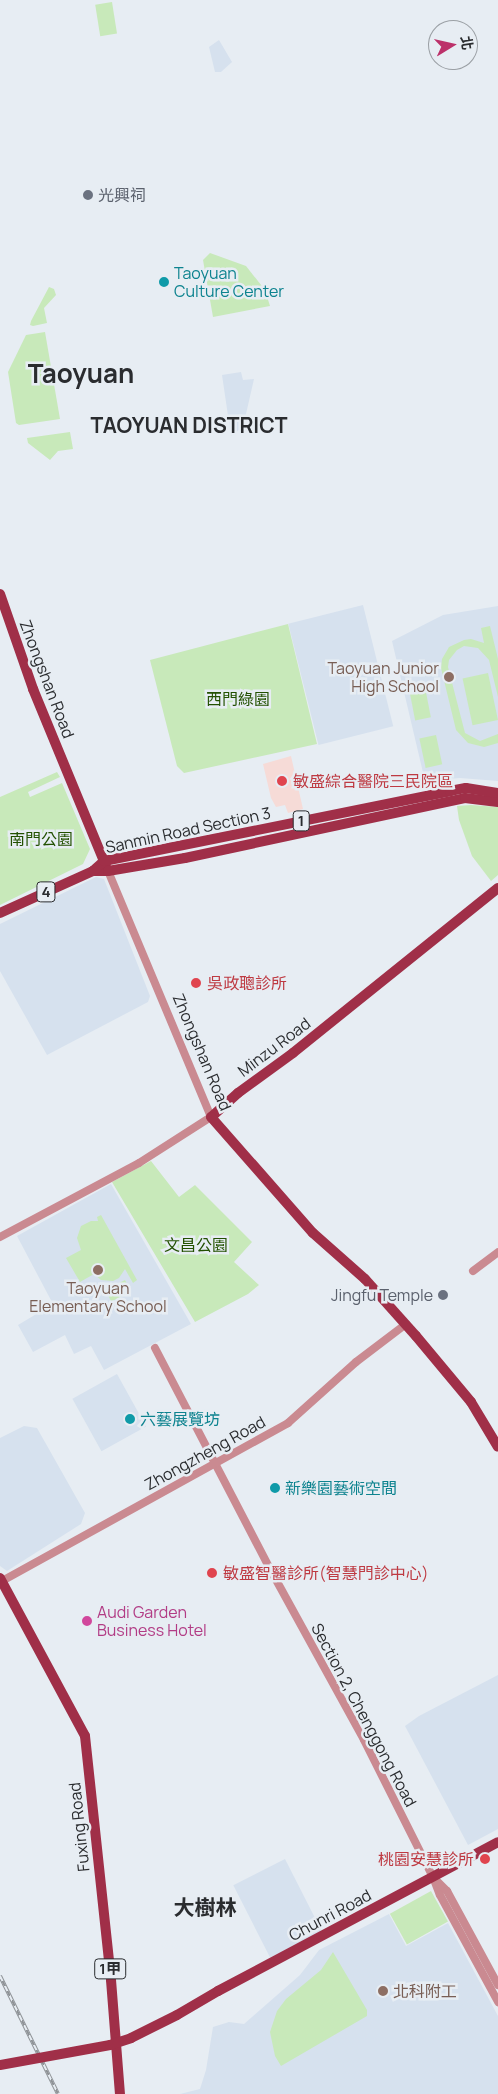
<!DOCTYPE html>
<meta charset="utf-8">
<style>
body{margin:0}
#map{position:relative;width:498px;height:2094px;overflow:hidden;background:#e7edf3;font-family:Manrope,"Noto Sans TC",sans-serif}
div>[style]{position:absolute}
.built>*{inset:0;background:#d6e1ee;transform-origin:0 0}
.medical>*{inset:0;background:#f6dbd7}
.green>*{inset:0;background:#c8e9ba;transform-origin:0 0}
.minor>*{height:8px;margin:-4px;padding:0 4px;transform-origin:4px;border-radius:4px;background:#ca8a91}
.major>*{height:10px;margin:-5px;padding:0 5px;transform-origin:5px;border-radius:5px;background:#a02f48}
.rail>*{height:4px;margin-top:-2px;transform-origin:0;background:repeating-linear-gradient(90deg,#e7edf3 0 5.5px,#8e9296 0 11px);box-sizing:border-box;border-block:1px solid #8e9296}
.major-bridge>*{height:10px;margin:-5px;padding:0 5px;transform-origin:5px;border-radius:5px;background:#a02f48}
.dots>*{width:14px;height:14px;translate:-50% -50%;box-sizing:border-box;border:2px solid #e7edf3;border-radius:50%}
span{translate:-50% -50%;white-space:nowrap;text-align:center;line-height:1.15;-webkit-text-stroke:5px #e7edf3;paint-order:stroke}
.shield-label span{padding:1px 4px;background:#e7edf3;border:1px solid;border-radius:4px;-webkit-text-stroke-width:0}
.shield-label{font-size:15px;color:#2a2c2f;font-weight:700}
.worship-label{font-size:16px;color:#5b616d}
.left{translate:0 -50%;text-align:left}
.right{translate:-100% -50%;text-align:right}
.culture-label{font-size:16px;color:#0d838f}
.education-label{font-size:16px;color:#785e54}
.street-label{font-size:16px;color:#2a2c2f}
.park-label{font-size:16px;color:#235102}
.health-label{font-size:16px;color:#be3a42}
.hotel-label{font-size:16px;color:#b23c85}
.district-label{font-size:21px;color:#2a2c2f;font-weight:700}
.town-label{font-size:26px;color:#2a2c2f;font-weight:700}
.north{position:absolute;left:428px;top:20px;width:50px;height:50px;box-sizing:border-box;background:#e7edf3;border:1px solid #9ba0a5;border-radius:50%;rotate:81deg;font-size:14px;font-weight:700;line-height:20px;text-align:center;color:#2a2c2f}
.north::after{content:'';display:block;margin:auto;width:18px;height:22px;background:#bc316a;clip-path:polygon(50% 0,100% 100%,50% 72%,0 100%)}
</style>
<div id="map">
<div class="built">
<i style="clip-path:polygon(219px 40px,232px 62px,221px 72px,215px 72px,209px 47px)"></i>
<i style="clip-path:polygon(241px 372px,243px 380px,254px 379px,243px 427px,231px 436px,222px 375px)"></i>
<i style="left:363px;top:605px;width:125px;height:77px;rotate:76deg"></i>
<i style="clip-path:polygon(498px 606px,498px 781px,460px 778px,425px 781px,392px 641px,443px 615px)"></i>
<i style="clip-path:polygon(96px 877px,104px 879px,150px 996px,148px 1002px,47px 1055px,0 971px,0 924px)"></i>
<i style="clip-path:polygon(111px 1184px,191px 1324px,104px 1370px,91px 1346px,74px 1354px,65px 1335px,33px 1352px,18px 1325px,53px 1304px,17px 1236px)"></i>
<i style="left:117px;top:1374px;width:60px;height:51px;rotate:61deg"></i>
<i style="clip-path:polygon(24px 1426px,37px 1428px,85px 1513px,81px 1524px,7px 1571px,0 1566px,0 1438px)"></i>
<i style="clip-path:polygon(498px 1675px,498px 1829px,468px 1845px,405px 1726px,419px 1716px)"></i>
<i style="left:285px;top:1859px;width:81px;height:58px;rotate:63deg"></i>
<i style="clip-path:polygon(389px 1914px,406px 1946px,448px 1923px,498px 2016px,498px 2094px,180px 2094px,200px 2089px,206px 2070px,213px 2027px,229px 2022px,244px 2024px,300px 1975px,319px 1950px)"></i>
</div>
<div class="medical">
<i style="clip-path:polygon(291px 756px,303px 809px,288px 813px,285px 805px,276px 807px,271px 798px,263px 764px)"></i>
</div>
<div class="green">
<i style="left:112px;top:2px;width:32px;height:17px;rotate:81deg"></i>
<i style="clip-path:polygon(210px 253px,246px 266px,265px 290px,270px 306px,213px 317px,203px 260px)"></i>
<i style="clip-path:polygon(49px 287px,54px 289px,56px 295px,44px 308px,47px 323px,33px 326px,30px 325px,31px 321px)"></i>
<i style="clip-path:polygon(45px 332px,60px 419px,19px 425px,16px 423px,8px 372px,26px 335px)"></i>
<i style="clip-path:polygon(70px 432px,73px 449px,58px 451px,50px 460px,28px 443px,27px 438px)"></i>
<i style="clip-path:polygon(288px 624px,317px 744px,184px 773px,177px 766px,150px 660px)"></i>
<i style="clip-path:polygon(490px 626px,498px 659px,498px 697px,489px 660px,478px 648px,464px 646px,457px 650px,449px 660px,448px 667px,465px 733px,480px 741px,498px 734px,498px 743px,484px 747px,468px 743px,456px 730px,441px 668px,442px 659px,449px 647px,464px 640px,471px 639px,484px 643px,481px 628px)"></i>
<i style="left:488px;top:673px;width:48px;height:26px;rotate:78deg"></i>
<i style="left:424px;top:682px;width:36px;height:16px;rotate:79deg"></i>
<i style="left:436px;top:735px;width:30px;height:17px;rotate:78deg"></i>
<i style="clip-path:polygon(57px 772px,60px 777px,28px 792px,30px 797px,62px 783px,90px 849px,83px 864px,0 905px,0 797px)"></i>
<i style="clip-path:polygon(471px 805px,498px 807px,498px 875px,491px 881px,472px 856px,459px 820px,457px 806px)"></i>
<i style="clip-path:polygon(151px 1161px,179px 1197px,195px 1185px,252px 1242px,234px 1262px,259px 1285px,248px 1294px,195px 1322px,112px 1182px)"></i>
<i style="clip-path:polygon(101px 1215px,137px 1280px,133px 1283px,125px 1269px,119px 1278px,113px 1281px,101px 1280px,94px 1274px,80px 1282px,66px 1258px,81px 1250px,77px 1238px,81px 1226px,91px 1221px,98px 1221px,97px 1217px)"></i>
<i style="left:125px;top:1280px;width:13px;height:22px;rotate:63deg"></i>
<i style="left:431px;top:1891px;width:35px;height:47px;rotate:61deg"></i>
<i style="clip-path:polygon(333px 1952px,367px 2010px,367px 2016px,281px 2066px,275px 2056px,270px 2032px,277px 2011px,286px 1999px,321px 1970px)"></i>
</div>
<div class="minor">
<i style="left:0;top:1237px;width:157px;rotate:-28deg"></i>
<i style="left:139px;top:1163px;width:85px;rotate:-32.6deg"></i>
<i style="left:211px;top:1117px;width:267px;rotate:-112.7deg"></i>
<i style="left:473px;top:1271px;width:31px;rotate:-37deg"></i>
<i style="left:155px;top:1348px;width:247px;rotate:62.5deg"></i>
<i style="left:269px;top:1567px;width:197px;rotate:61.2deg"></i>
<i style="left:364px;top:1740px;width:153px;rotate:63.3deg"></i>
<i style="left:433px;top:1877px;width:19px;rotate:69deg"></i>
<i style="left:440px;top:1895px;width:122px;rotate:61.5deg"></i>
<i style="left:2px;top:1581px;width:327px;rotate:-28.9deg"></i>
<i style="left:288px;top:1423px;width:91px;rotate:-41.9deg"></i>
<i style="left:356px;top:1362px;width:63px;rotate:-37.2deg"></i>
<i style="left:435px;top:1879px;width:17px;rotate:45deg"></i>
<i style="left:447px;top:1891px;width:107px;rotate:61.5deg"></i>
</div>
<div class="major">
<i style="left:0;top:594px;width:101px;rotate:70.8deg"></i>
<i style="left:33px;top:689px;width:191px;rotate:67.6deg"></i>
<i style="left:93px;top:871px;width:15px"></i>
<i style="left:108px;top:871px;width:78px;rotate:-9.6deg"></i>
<i style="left:185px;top:858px;width:286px;rotate:-12.1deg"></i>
<i style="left:465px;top:798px;width:33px;rotate:7deg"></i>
<i style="left:498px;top:888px;width:263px;rotate:141.2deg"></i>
<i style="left:293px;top:1053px;width:68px;rotate:144deg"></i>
<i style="left:238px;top:1093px;width:36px;rotate:138deg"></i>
<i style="left:211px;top:1117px;width:154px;rotate:48.7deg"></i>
<i style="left:313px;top:1233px;width:69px;rotate:41.5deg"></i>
<i style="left:365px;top:1279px;width:76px;rotate:48.2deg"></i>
<i style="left:416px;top:1336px;width:86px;rotate:50.2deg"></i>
<i style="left:471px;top:1402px;width:52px;rotate:59deg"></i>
<i style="left:0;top:913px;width:102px;rotate:-24.3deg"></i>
<i style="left:93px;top:871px;width:15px;rotate:-42deg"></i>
<i style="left:104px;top:861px;width:353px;rotate:-11.4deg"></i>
<i style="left:450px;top:791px;width:16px;rotate:-11deg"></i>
<i style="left:466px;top:788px;width:32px;rotate:9deg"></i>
<i style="left:0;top:1578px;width:179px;rotate:61.7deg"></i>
<i style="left:85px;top:1736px;width:245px;rotate:83.9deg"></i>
<i style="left:111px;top:1980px;width:114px;rotate:85.5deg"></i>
<i style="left:177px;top:2015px;width:48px;rotate:-30.3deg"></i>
<i style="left:218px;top:1991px;width:317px;rotate:-28deg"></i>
</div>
<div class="rail">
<i style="left:0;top:1976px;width:131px;rotate:63.8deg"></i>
</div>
<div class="major-bridge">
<i style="left:0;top:2065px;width:112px;rotate:-10.3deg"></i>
<i style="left:110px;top:2045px;width:22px;rotate:-18deg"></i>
<i style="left:131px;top:2038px;width:51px;rotate:-26.6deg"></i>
</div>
<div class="dots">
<i style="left:88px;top:195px;background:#6b7280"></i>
<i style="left:164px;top:282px;background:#0f9aa8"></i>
<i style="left:449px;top:677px;background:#8d6e63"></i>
<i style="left:282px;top:781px;background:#e0444e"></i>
<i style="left:196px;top:983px;background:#e0444e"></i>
<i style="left:98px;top:1270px;background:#8d6e63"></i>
<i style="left:443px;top:1295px;background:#6b7280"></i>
<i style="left:130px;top:1419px;background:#0f9aa8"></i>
<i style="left:275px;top:1488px;background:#0f9aa8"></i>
<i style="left:212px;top:1573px;background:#e0444e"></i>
<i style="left:87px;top:1621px;background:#d1479c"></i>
<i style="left:485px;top:1859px;background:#e0444e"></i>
<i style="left:383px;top:1991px;background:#8d6e63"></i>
</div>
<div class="shield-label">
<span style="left:301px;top:821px">1</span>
<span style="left:46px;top:892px">4</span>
<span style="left:110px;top:1969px">1甲</span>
</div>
<div class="worship-label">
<span class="left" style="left:98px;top:195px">光興祠</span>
<span class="right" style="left:433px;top:1295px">Jingfu Temple</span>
</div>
<div class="culture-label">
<span class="left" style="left:174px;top:282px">Taoyuan<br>Culture Center</span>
<span class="left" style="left:140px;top:1419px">六藝展覽坊</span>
<span class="left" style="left:285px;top:1488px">新樂園藝術空間</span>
</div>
<div class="education-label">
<span class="right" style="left:439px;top:677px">Taoyuan Junior<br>High School</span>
<span style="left:98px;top:1297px">Taoyuan<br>Elementary School</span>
<span class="left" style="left:393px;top:1991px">北科附工</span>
</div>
<div class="street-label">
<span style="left:47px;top:679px;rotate:69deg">Zhongshan Road</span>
<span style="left:188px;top:830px;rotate:-12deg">Sanmin Road Section 3</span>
<span style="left:274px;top:1047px;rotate:-37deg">Minzu Road</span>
<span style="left:202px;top:1052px;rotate:67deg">Zhongshan Road</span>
<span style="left:205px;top:1453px;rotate:-29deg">Zhongzheng Road</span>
<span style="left:364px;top:1715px;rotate:62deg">Section 2, Chenggong Road</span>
<span style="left:79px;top:1827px;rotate:-96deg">Fuxing Road</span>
<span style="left:330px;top:1915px;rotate:-28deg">Chunri Road</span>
</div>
<div class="park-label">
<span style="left:238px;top:699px">西門綠園</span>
<span style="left:41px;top:839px">南門公園</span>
<span style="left:196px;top:1245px">文昌公園</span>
</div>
<div class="health-label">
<span class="left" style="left:293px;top:781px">敏盛綜合醫院三民院區</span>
<span class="left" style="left:207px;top:983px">吳政聰診所</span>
<span class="left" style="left:223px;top:1573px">敏盛智醫診所(智慧門診中心)</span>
<span class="right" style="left:474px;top:1859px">桃園安慧診所</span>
</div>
<div class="hotel-label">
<span class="left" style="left:97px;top:1621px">Audi Garden<br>Business Hotel</span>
</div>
<div class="district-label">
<span style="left:189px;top:425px">TAOYUAN DISTRICT</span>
<span style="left:205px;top:1907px">大樹林</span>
</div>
<div class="town-label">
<span style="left:81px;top:374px">Taoyuan</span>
</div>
<div class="north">北</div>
</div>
